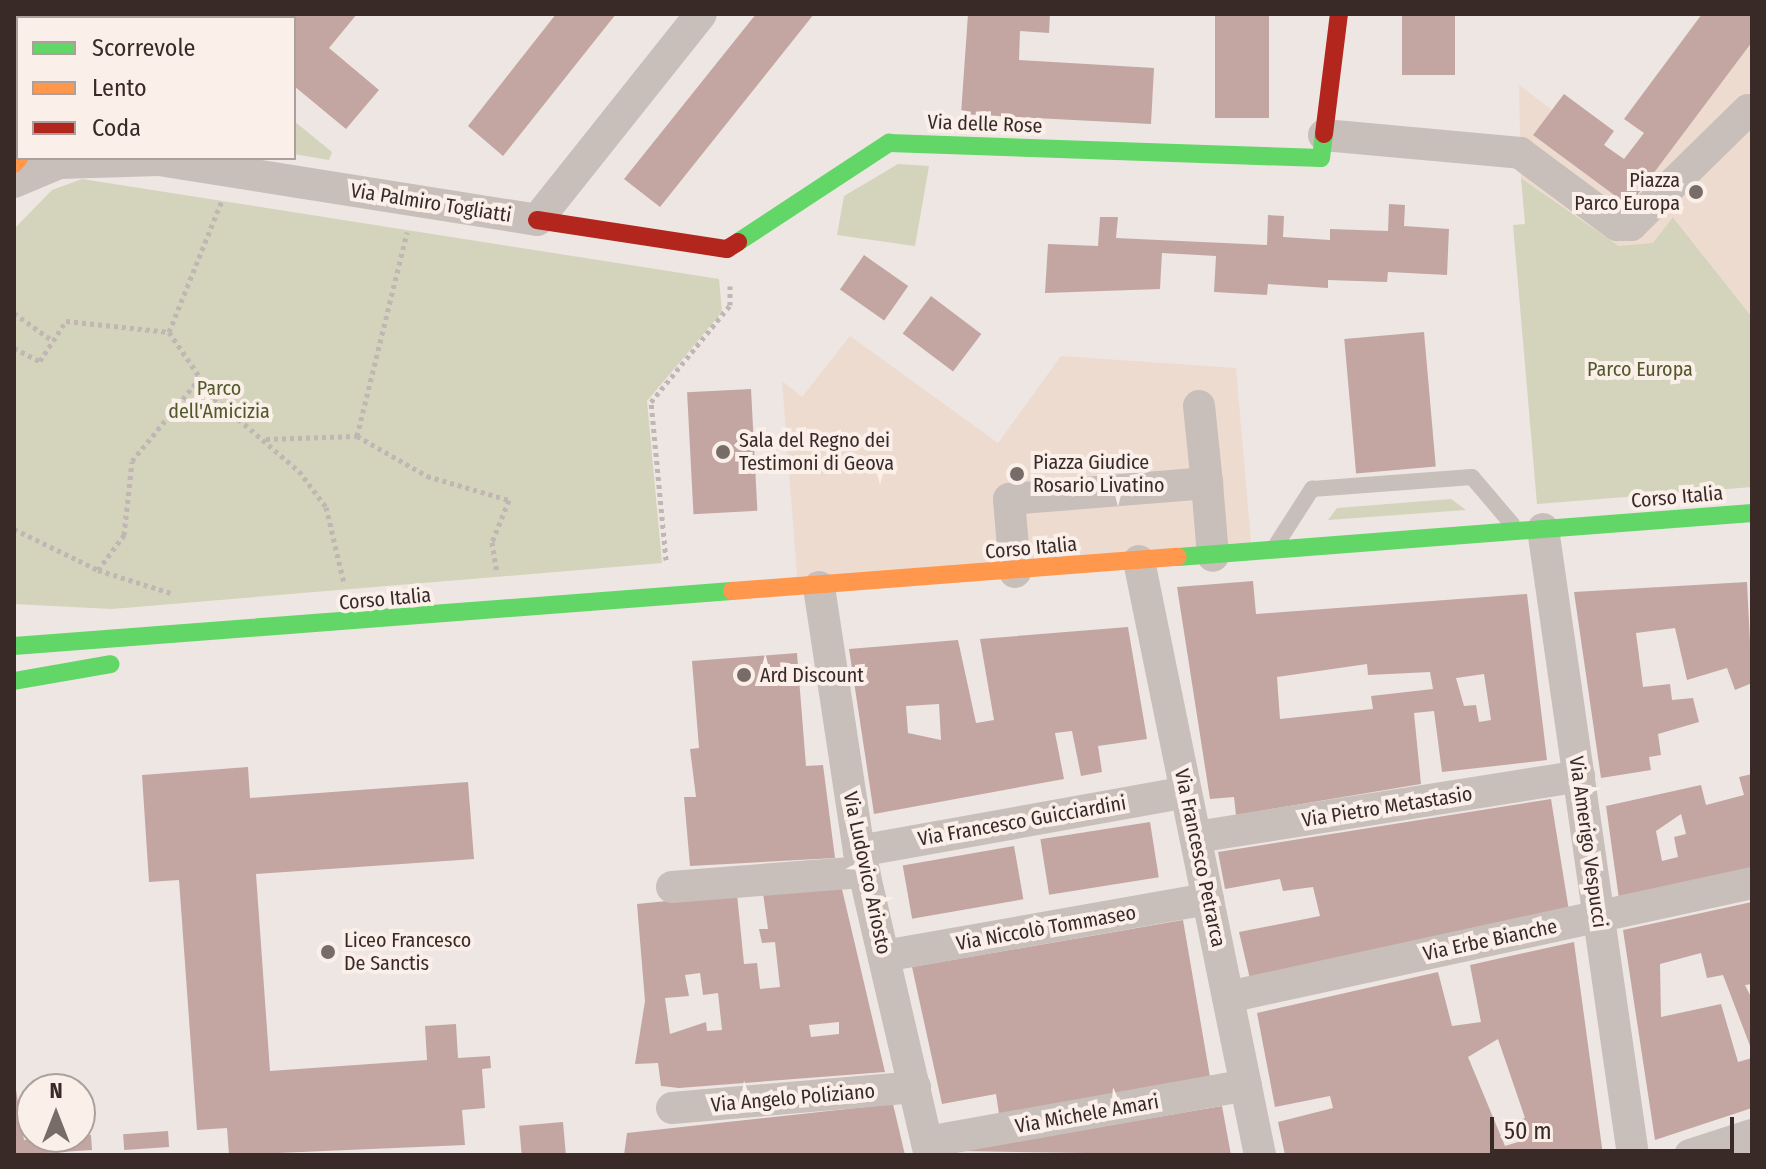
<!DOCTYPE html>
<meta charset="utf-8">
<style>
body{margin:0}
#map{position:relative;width:1766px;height:1169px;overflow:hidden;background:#eee6e2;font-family:"Fira Sans Condensed",sans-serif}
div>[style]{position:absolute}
.green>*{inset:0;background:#d4d3bb}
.plaza>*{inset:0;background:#eddbd0}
.building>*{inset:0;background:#c3a6a2;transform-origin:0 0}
.path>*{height:5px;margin-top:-2.5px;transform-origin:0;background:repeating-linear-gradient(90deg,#c0b6b3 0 4px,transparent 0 8px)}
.lane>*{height:16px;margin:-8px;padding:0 8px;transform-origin:8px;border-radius:8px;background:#c8beba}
.street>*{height:32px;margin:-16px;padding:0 16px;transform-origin:16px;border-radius:16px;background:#c8beba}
.fast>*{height:18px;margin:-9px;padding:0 9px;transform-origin:9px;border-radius:9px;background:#63d668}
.slow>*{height:18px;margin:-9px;padding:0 9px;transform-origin:9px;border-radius:9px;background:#ff974d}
.jam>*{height:18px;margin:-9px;padding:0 9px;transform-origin:9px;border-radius:9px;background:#b3261e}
.dots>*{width:22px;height:22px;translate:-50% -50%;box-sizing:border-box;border:4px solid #fbefe9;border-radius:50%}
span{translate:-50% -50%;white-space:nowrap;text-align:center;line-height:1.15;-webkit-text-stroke:8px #fbefe9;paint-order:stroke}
.street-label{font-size:20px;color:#392a28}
.poi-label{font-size:20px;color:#392a28}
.right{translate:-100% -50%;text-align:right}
.left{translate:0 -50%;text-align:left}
.park-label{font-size:20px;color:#51592a}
.frame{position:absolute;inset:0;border:16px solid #392a28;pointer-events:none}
.legend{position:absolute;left:16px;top:16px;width:280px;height:144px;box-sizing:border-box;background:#fbefe9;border:2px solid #ada09c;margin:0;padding:10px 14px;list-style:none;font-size:24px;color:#392a28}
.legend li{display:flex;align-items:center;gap:16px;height:40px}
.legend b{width:40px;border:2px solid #ada09c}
.north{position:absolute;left:16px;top:1073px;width:80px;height:80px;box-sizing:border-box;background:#fbefe9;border:2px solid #ada09c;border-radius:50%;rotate:0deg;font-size:22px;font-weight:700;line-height:32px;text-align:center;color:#392a28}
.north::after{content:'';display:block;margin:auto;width:28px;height:36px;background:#786c69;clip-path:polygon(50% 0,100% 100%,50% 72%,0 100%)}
.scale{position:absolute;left:1490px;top:1117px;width:244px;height:36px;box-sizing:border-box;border:4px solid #392a28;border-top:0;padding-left:10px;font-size:24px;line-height:28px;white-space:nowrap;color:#392a28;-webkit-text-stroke:6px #fbefe9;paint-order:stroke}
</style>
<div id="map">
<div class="green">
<i style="clip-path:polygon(294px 121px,332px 152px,329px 160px,294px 154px)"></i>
<i style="clip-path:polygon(898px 164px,929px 166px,915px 246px,837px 235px,844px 196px)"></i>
<i style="clip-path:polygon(1521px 178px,1619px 246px,1672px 216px,1752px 317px,1752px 487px,1537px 504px,1513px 225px,1525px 224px)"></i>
<i style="clip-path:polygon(82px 179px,719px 279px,722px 312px,647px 401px,662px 563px,112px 609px,14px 604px,14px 229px,52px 190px)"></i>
<i style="clip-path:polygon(1451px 499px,1466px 510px,1328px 520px,1337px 508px)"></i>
</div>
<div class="plaza">
<i style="clip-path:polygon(1752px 42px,1752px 317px,1673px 217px,1653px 243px,1619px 246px,1521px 178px,1519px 85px,1552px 110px,1533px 135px,1629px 206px)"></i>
<i style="clip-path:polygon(850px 336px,998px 443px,1061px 356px,1236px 368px,1252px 553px,798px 588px,782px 381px,802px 397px)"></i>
</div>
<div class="building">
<i style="clip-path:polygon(290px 14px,357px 14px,329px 48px,379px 90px,346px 129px,294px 86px)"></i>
<i style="clip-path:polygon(556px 14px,616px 14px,503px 156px,468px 126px)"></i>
<i style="clip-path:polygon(756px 14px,814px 14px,660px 207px,624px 179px)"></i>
<i style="clip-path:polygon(968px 14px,1050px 14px,1049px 33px,1020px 31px,1019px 60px,1154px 68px,1151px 124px,961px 114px)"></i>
<i style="left:1215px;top:14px;width:54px;height:104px"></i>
<i style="left:1402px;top:14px;width:53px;height:61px"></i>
<i style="clip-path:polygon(1702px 14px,1752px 14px,1752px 42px,1629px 206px,1533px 135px,1564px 94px,1614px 131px,1604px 145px,1624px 159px,1644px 133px,1624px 119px)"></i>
<i style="clip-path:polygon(1389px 204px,1405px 205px,1404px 226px,1449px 229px,1447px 275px,1388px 272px,1387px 282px,1328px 280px,1328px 288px,1268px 284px,1267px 295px,1214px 292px,1216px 256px,1162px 253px,1160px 289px,1045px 293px,1048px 244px,1098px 246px,1100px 217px,1118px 217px,1116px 238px,1267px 245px,1268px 215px,1284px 216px,1283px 237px,1330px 240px,1330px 229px,1388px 231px)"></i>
<i style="left:864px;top:255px;width:54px;height:42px;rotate:35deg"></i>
<i style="left:931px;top:296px;width:63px;height:47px;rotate:37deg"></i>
<i style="left:1424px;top:332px;width:135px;height:80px;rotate:85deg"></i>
<i style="left:751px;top:389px;width:122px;height:64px;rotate:87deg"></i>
<i style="clip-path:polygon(evenodd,1253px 581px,1256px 614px,1527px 594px,1547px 760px,1442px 772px,1434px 711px,1414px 713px,1421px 784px,1236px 815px,1234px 797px,1210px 799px,1177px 587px,1253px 581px,1367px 664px,1368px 675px,1430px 672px,1433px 689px,1371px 696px,1373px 709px,1280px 719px,1277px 677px,1367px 664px,1253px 581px,1484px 674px,1491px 720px,1479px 722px,1476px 705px,1464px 706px,1456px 678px,1484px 674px)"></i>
<i style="clip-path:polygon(1747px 582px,1752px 683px,1735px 690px,1727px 668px,1687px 680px,1675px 628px,1636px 633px,1643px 687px,1670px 684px,1672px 700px,1693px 698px,1699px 722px,1658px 734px,1661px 755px,1649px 757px,1651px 770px,1601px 778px,1574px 592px)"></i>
<i style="clip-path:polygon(evenodd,1128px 627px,1147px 739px,1098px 746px,1102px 772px,1081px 776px,1072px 731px,1055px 733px,1064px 779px,874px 814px,849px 649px,958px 640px,976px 723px,994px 720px,980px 639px,1128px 627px,939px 704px,941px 740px,908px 733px,906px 706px,939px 704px)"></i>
<i style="clip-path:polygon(797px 653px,806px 766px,823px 765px,835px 858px,690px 866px,684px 797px,696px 797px,690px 749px,699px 748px,692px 661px)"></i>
<i style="clip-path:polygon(248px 767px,250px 798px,468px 782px,474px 859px,256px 874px,270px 1071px,427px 1060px,425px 1026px,456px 1024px,458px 1058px,490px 1056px,491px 1068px,482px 1069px,485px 1108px,462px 1110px,465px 1145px,229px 1155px,227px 1128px,197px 1130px,179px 880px,149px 882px,142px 775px)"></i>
<i style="clip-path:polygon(evenodd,1752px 774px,1752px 871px,1619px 899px,1606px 806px,1701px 785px,1706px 805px,1744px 795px,1739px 777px,1752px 774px,1681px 814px,1686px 834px,1674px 837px,1678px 857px,1662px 861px,1656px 831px,1681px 814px)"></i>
<i style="clip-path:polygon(1551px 799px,1569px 911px,1250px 979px,1239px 932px,1320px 916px,1313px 887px,1283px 891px,1280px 879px,1225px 889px,1218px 852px)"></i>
<i style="left:1150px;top:822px;width:56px;height:111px;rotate:81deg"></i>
<i style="left:1014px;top:846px;width:54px;height:113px;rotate:80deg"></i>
<i style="clip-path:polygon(evenodd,841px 885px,885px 1072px,679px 1088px,661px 1086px,658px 1063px,635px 1064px,645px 1001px,637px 904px,737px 894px,744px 964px,757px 963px,760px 989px,780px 987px,775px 942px,762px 943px,759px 929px,768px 929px,763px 893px,841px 885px,700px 973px,703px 995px,718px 993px,722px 1030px,707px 1031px,706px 1022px,670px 1034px,665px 998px,689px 996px,685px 975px,700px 973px,841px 885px,839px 1022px,839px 1034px,811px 1037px,809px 1025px,839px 1022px)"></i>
<i style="clip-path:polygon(1752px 902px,1752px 984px,1745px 985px,1752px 999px,1752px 1051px,1723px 975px,1707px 978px,1701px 953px,1660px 964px,1661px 1017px,1721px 1004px,1738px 1062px,1752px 1058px,1752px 1108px,1655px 1140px,1623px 930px)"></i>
<i style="clip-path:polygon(1183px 920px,1210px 1077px,999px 1114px,996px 1094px,942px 1104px,912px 967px)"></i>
<i style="clip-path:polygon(evenodd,1574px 942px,1603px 1155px,1285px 1155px,1278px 1122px,1333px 1108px,1330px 1096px,1275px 1107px,1257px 1013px,1438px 972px,1452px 1026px,1481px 1022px,1470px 965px,1574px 942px,1498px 1039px,1525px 1118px,1513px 1122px,1518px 1142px,1505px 1146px,1468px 1057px,1498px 1039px)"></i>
<i style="clip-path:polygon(14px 1077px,24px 1140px,91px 1135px,92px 1150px,14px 1155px)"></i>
<i style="clip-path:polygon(893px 1104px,905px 1155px,624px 1155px,627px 1133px)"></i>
<i style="clip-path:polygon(1222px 1106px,1231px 1155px,955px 1151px,1053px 1135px)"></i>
<i style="left:563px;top:1122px;width:33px;height:44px;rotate:85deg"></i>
<i style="left:168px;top:1131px;width:16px;height:45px;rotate:86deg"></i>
</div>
<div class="path">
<i style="left:14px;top:313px;width:48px;rotate:35.7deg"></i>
<i style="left:169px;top:332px;width:142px;rotate:-68.1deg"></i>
<i style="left:14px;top:348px;width:29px;rotate:27deg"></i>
<i style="left:40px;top:361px;width:48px;rotate:-57deg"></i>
<i style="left:66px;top:321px;width:104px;rotate:6.1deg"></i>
<i style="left:169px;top:332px;width:80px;rotate:55.7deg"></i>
<i style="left:214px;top:398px;width:112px;rotate:40.7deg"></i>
<i style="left:299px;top:471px;width:45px;rotate:53.1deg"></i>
<i style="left:326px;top:507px;width:78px;rotate:76.7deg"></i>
<i style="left:357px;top:436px;width:81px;rotate:29.7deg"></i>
<i style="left:427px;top:476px;width:85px;rotate:16.3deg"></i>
<i style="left:509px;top:500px;width:45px;rotate:112deg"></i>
<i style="left:492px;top:542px;width:31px;rotate:81deg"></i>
<i style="left:266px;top:439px;width:91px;rotate:-1.9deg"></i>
<i style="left:357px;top:436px;width:210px;rotate:-76.2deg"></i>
<i style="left:14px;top:529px;width:93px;rotate:26deg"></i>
<i style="left:98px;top:570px;width:77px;rotate:17.5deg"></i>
<i style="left:666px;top:560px;width:159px;rotate:-95.4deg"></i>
<i style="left:651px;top:402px;width:125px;rotate:-50.8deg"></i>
<i style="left:730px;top:305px;width:19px;rotate:-90deg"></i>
<i style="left:98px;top:570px;width:44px;rotate:-53.4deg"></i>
<i style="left:124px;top:535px;width:74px;rotate:-83.8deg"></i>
<i style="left:132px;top:461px;width:106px;rotate:-50.7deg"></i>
</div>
<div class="lane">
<i style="left:223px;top:18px;width:5px;rotate:-53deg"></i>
<i style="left:1276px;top:545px;width:67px;rotate:-57.3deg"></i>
<i style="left:1312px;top:489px;width:160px;rotate:-4.3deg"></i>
<i style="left:1472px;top:477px;width:62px;rotate:49.6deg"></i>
</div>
<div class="street">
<i style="left:1324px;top:135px;width:197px;rotate:5.2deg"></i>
<i style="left:1520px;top:153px;width:121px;rotate:36.6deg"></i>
<i style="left:1617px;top:225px;width:14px"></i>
<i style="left:1631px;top:225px;width:164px;rotate:-44.5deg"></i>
<i style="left:14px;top:182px;width:49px;rotate:-22.9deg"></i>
<i style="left:59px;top:163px;width:100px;rotate:-1.7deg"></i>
<i style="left:159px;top:160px;width:383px;rotate:9deg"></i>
<i style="left:537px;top:220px;width:263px;rotate:-51.5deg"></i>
<i style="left:1199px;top:406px;width:77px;rotate:84.1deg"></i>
<i style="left:1543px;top:529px;width:632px;rotate:81.82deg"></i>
<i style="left:1139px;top:561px;width:606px;rotate:78.49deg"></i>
<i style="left:1015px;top:572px;width:73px;rotate:-94.7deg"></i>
<i style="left:1009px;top:499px;width:199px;rotate:-4.6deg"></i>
<i style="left:1207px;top:483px;width:73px;rotate:85.3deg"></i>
<i style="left:819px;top:587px;width:267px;rotate:81.4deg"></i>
<i style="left:859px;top:851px;width:312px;rotate:76.9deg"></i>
<i style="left:1196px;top:837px;width:388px;rotate:-9deg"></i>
<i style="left:859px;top:851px;width:332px;rotate:-10.2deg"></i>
<i style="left:672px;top:887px;width:193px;rotate:-4.5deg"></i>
<i style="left:884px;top:956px;width:329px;rotate:-10deg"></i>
<i style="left:1228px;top:997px;width:536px;rotate:-12.27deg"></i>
<i style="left:672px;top:1108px;width:244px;rotate:-4.9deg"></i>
<i style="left:927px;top:1142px;width:324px;rotate:-10.1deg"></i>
<i style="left:1690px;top:1155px;width:65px;rotate:-17.9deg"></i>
</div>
<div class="fast">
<i style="left:55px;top:18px;width:5px;rotate:-53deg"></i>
<i style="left:132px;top:18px;width:5px;rotate:-53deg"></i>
<i style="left:738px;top:242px;width:181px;rotate:-33.3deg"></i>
<i style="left:889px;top:143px;width:432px;rotate:2deg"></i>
<i style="left:1321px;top:158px;width:24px;rotate:-83deg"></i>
<i style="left:1178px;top:557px;width:576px;rotate:-4.38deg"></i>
<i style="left:14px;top:646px;width:720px;rotate:-4.38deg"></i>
<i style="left:14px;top:681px;width:98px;rotate:-9.9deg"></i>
</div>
<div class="slow">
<i style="left:14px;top:164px;width:8px;rotate:-50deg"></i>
<i style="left:732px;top:591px;width:447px;rotate:-4.4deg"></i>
</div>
<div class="jam">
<i style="left:14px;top:70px;width:6px;rotate:-51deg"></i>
<i style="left:1324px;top:134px;width:121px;rotate:-82.9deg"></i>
<i style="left:537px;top:220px;width:192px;rotate:8.7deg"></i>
<i style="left:727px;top:249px;width:13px;rotate:-32deg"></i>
</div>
<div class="dots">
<i style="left:1696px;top:192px;background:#786c69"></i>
<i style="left:723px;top:452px;background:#786c69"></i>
<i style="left:1017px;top:474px;background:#786c69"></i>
<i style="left:744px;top:675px;background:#786c69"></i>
<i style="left:328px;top:952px;background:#786c69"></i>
</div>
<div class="street-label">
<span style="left:985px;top:124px;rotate:2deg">Via delle Rose</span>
<span style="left:431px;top:203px;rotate:9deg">Via Palmiro Togliatti</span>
<span style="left:1677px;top:497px;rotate:-5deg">Corso Italia</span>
<span style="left:1031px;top:548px;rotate:-5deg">Corso Italia</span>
<span style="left:385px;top:599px;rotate:-5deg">Corso Italia</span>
<span style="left:1387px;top:807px;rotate:-9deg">Via Pietro Metastasio</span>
<span style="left:1022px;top:821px;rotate:-10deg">Via Francesco Guicciardini</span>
<span style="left:1588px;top:842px;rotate:82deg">Via Amerigo Vespucci</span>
<span style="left:1200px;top:858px;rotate:78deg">Via Francesco Petrarca</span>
<span style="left:867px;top:873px;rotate:78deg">Via Ludovico Ariosto</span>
<span style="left:1046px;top:928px;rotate:-10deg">Via Niccolò Tommaseo</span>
<span style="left:1490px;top:940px;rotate:-12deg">Via Erbe Bianche</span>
<span style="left:793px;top:1098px;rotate:-5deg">Via Angelo Poliziano</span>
<span style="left:1087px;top:1114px;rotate:-10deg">Via Michele Amari</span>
</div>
<div class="poi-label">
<span class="right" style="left:1680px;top:192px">Piazza<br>Parco Europa</span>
<span class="left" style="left:739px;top:452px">Sala del Regno dei<br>Testimoni di Geova</span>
<span class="left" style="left:1033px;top:474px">Piazza Giudice<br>Rosario Livatino</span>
<span class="left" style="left:760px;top:675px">Ard Discount</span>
<span class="left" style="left:344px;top:952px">Liceo Francesco<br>De Sanctis</span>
</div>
<div class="park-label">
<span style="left:1640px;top:369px">Parco Europa</span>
<span style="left:219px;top:400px">Parco<br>dell'Amicizia</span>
</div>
<div class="frame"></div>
<ul class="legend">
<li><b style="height:10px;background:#63d668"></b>Scorrevole</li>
<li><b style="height:10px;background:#ff974d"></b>Lento</li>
<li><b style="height:10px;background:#b3261e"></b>Coda</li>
</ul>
<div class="north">N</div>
<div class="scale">50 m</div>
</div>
